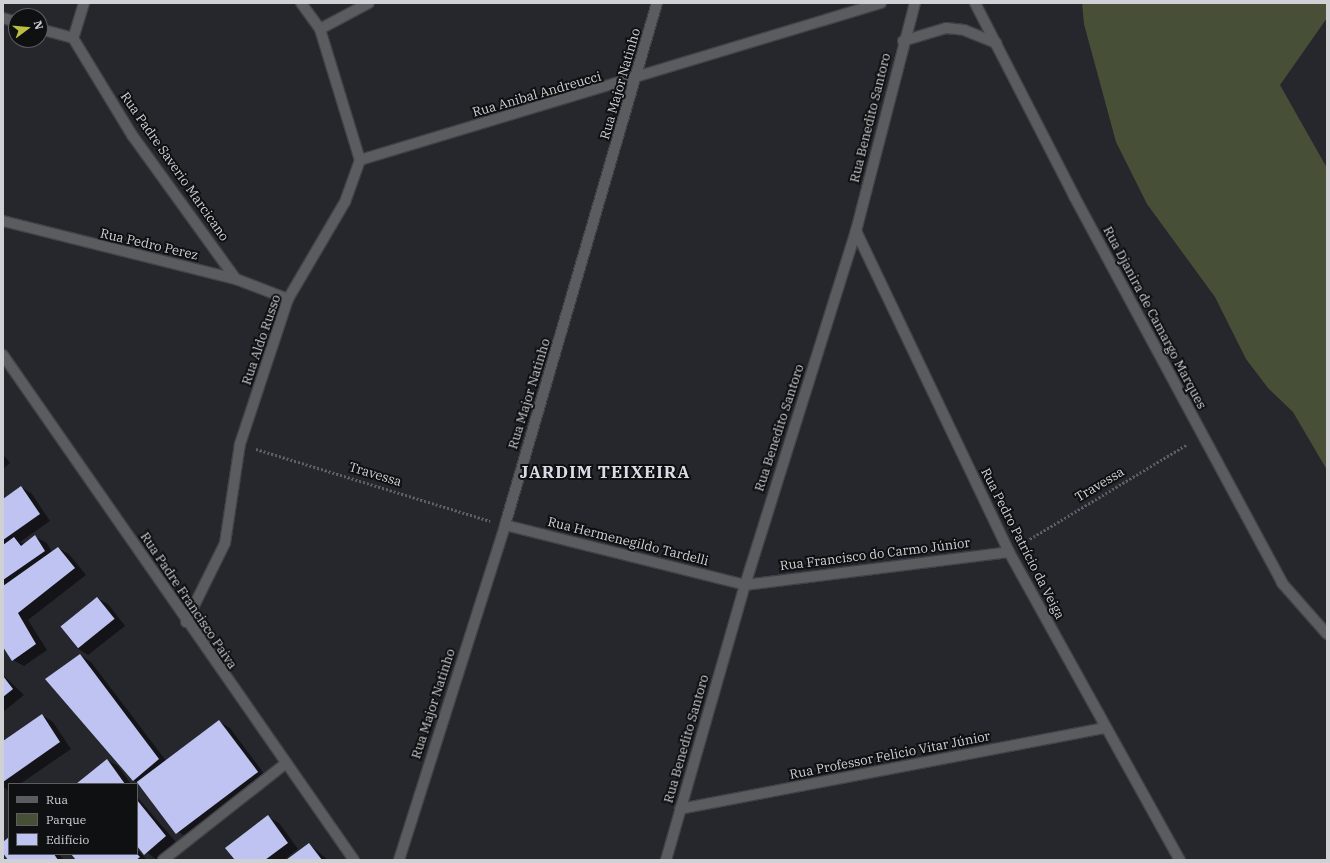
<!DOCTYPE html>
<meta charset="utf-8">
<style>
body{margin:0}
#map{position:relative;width:1330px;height:863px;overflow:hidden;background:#26262d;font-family:"IBM Plex Serif",serif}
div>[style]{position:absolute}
.green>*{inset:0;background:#484f37}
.shadow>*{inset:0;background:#0007}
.building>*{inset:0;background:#bec3f1;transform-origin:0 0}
.path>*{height:2.5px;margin-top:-1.25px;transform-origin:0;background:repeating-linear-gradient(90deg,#5e5f65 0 2px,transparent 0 4px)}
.roads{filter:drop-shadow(1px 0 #414148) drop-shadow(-1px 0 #414148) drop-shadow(0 1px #414148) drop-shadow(0 -1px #414148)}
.minor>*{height:10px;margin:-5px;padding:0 5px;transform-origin:5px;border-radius:5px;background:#5b5c60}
span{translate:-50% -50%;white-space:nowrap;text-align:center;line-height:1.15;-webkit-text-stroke:4px #0f1012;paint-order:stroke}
.street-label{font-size:13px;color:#d0d1d5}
.district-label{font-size:17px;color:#dadbe4;font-weight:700;letter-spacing:1px}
.frame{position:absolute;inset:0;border:4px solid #d0d1d5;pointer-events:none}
.legend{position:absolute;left:8px;top:783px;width:130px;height:72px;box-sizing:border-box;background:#0f1012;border:1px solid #5c5d60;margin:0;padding:5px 7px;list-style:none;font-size:12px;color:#d0d1d5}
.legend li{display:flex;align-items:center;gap:8px;height:20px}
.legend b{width:20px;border:1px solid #5c5d60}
.north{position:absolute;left:8px;top:8px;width:40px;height:40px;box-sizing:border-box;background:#0f1012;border:1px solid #5c5d60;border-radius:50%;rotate:74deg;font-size:11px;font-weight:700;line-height:16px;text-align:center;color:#d0d1d5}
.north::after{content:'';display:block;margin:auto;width:14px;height:18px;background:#bebf42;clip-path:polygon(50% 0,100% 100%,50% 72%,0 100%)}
</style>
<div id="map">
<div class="green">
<i style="clip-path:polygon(1082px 3px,1327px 3px,1327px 18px,1280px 85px,1327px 168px,1327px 470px,1293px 412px,1268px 388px,1246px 359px,1215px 297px,1147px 204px,1116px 142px,1084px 24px)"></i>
</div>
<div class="shadow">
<i style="clip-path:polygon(3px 454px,10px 463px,3px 469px)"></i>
<i style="clip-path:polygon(21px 487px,32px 494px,50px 521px,20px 542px,24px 544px,36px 537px,47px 543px,52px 552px,58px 548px,69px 554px,86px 575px,28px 620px,47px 650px,24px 666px,13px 660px,3px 645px,3px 500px)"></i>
<i style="clip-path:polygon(97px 598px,108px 604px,125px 626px,88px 655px,77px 648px,61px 627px)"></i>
<i style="clip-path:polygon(80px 655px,91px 662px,167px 762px,219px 721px,230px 728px,268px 779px,188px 838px,177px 831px,141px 785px,133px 780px)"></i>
<i style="clip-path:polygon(3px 675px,24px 695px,3px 712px)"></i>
<i style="clip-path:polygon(42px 715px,53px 722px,71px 749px,20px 784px,9px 784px,9px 791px,3px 787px,3px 742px)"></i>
<i style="clip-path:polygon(107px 760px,118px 766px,131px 784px,77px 784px)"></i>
<i style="clip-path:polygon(137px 797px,176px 842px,157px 860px,137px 845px)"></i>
<i style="clip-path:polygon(268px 817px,279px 823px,298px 849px,284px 860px,236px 860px)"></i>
<i style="clip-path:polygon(9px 838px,9px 854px,59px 854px,64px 860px,9px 860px,3px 852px,3px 844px)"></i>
<i style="clip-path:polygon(309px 844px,328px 860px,288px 860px)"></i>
<i style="clip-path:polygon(137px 849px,147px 860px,77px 860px,72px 854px,137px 854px)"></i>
</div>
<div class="building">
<i style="clip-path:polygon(21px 486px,40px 514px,3px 540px,3px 499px)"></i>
<i style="clip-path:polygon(35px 535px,45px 551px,3px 580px,3px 545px,14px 537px,21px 546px)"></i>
<i style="clip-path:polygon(58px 547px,75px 568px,18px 613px,36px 644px,12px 661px,3px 647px,3px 586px)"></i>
<i style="left:97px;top:597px;width:28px;height:47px;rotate:51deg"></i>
<i style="clip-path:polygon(80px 654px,159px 759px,133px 781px,45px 679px)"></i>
<i style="clip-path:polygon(3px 676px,13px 689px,3px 697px)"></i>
<i style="clip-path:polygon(42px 714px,60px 742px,3px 782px,3px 741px)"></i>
<i style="left:219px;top:720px;width:65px;height:103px;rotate:53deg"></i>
<i style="clip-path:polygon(107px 759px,125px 784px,76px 784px)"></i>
<i style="clip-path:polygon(137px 800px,166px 836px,144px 855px,137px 846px)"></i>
<i style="clip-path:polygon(268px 815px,288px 843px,265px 860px,235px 860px,225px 848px)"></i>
<i style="clip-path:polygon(9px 837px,9px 854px,54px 854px,58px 860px,8px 860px,3px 853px,3px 842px)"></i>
<i style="clip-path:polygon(309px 843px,322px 860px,286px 860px)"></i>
<i style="clip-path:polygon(71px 854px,137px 854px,140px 857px,136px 860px,76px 860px)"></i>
</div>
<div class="path">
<i style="left:256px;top:449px;width:245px;rotate:17.1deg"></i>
<i style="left:1023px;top:543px;width:192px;rotate:-31deg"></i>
</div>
<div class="roads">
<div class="minor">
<i style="left:84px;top:3px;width:37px;rotate:107deg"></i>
<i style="left:73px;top:38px;width:114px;rotate:58.7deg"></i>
<i style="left:132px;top:135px;width:178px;rotate:54.2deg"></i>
<i style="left:975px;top:3px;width:217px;rotate:62.8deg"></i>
<i style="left:1074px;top:196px;width:439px;rotate:61.7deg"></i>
<i style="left:1282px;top:583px;width:68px;rotate:48.6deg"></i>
<i style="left:3px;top:18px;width:14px;rotate:17deg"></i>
<i style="left:40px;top:29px;width:34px;rotate:15deg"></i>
<i style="left:320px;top:29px;width:55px;rotate:-28deg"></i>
<i style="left:903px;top:41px;width:45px;rotate:-16.8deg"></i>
<i style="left:946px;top:28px;width:18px;rotate:6deg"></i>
<i style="left:964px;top:30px;width:35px;rotate:22deg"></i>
<i style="left:360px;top:160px;width:544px;rotate:-16.77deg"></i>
<i style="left:3px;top:221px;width:240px;rotate:14deg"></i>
<i style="left:236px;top:279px;width:56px;rotate:21deg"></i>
<i style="left:856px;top:231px;width:356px;rotate:64.5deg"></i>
<i style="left:1009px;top:552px;width:352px;rotate:61deg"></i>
<i style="left:3px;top:355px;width:615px;rotate:55.2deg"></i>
<i style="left:505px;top:525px;width:247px;rotate:14deg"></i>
<i style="left:745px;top:585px;width:266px;rotate:-7.1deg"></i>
<i style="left:186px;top:622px;width:88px;rotate:-63.7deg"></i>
<i style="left:225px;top:543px;width:100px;rotate:-81.4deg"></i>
<i style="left:240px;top:444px;width:153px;rotate:-71.7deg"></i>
<i style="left:288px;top:299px;width:113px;rotate:-59.6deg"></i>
<i style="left:345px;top:202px;width:45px;rotate:-70.3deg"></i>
<i style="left:360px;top:160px;width:137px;rotate:-107deg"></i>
<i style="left:320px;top:29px;width:32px;rotate:-126deg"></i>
<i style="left:680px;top:809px;width:433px;rotate:-10.8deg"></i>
<i style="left:163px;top:860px;width:155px;rotate:-38.2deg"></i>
<i style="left:399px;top:860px;width:351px;rotate:-72.4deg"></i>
<i style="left:505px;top:525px;width:544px;rotate:-73.77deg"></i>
<i style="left:666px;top:860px;width:286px;rotate:-74deg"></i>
<i style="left:745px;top:585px;width:371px;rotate:-72.6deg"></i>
<i style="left:856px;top:231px;width:236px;rotate:-75.5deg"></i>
</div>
</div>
<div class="street-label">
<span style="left:621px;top:84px;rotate:-74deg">Rua Major Natinho</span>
<span style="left:537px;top:95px;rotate:-16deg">Rua Anibal Andreucci</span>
<span style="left:871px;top:118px;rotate:-76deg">Rua Benedito Santoro</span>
<span style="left:174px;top:167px;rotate:55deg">Rua Padre Saverio Marcicano</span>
<span style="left:149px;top:245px;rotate:13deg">Rua Pedro Perez</span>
<span style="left:1154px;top:318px;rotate:62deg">Rua Djanira de Camargo Marques</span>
<span style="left:262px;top:340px;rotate:-71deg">Rua Aldo Russo</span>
<span style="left:530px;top:394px;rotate:-73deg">Rua Major Natinho</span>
<span style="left:780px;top:428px;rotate:-72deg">Rua Benedito Santoro</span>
<span style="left:375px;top:475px;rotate:17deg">Travessa</span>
<span style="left:1100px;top:485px;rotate:-31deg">Travessa</span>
<span style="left:628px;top:542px;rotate:14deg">Rua Hermenegildo Tardelli</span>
<span style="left:1022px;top:544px;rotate:63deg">Rua Pedro Patrício da Veiga</span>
<span style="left:875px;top:555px;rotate:-7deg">Rua Francisco do Carmo Júnior</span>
<span style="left:188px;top:601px;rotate:56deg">Rua Padre Francisco Paiva</span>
<span style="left:434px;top:704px;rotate:-72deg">Rua Major Natinho</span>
<span style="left:687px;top:739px;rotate:-74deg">Rua Benedito Santoro</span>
<span style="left:890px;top:756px;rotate:-11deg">Rua Professor Felicio Vitar Júnior</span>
</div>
<div class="district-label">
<span style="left:605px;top:473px">JARDIM TEIXEIRA</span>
</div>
<div class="frame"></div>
<ul class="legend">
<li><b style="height:5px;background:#5b5c60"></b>Rua</li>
<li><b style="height:11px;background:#484f37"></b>Parque</li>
<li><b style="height:11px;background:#bec3f1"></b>Edifício</li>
</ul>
<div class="north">N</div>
</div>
